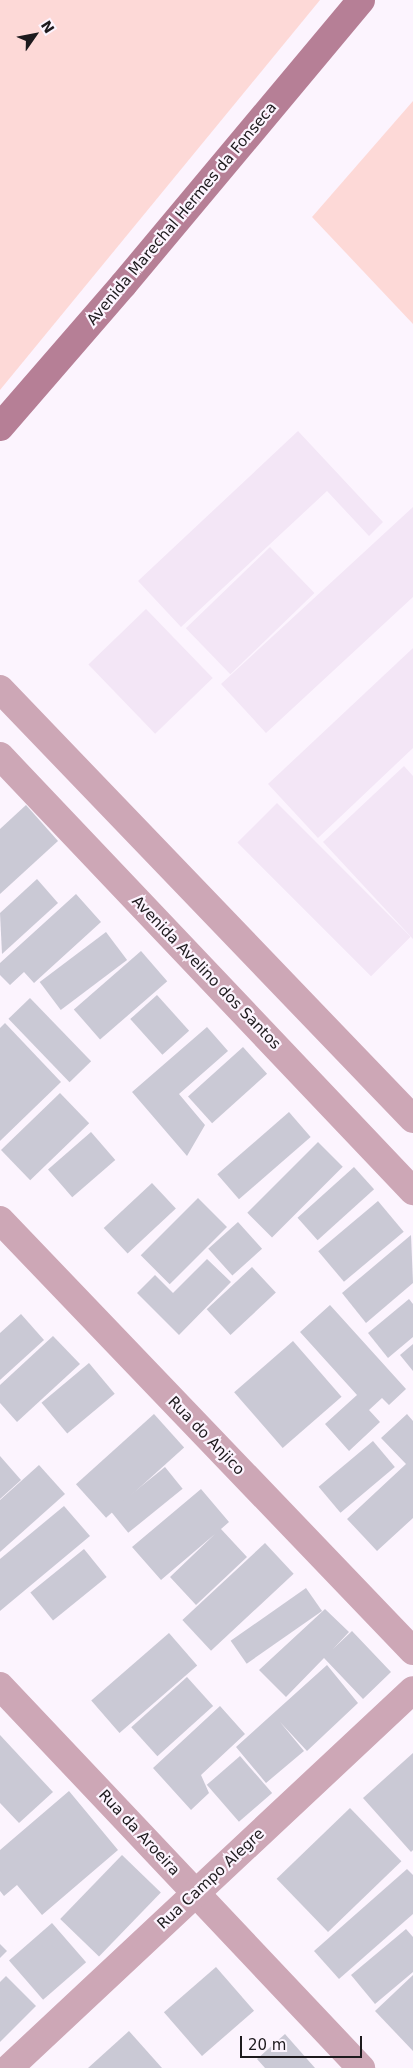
<!DOCTYPE html>
<style>
body{margin:0}
#map{position:relative;width:413px;height:2068px;overflow:hidden;background:#fcf4fe;font-family:"DejaVu Sans",sans-serif}
div>[style]{position:absolute}
.built>*{inset:0;background:#f3e6f6;transform-origin:0 0}
.green>*{inset:0;background:#fdd9d7}
.building>*{inset:0;background:#cac9d5;transform-origin:0 0}
.minor>*{height:28px;margin:-14px;padding:0 14px;transform-origin:14px;border-radius:14px;background:#cda7b6}
.secondary>*{height:28px;margin:-14px;padding:0 14px;transform-origin:14px;border-radius:14px;background:#b67f96}
span{translate:-50% -50%;white-space:nowrap;text-align:center;line-height:1.15;-webkit-text-stroke:4.5px #fcf4fe;paint-order:stroke}
.street-label{font-size:15px;color:#1d1a1d}
.north{position:absolute;left:10px;top:10px;width:50px;height:50px;-webkit-text-stroke:4px #fcf4fe;paint-order:stroke;rotate:57deg;font-size:14px;font-weight:700;line-height:20px;text-align:center;color:#1d1a1d}
.north::after{content:'';display:block;margin:auto;width:18px;height:22px;background:#1d1a1d;clip-path:polygon(50% 0,100% 100%,50% 72%,0 100%)}
.scale{position:absolute;left:240px;top:2036px;width:122px;height:22px;box-sizing:border-box;border:2px solid #1d1a1d;border-top:0;padding-left:6px;font-size:15px;line-height:18px;white-space:nowrap;color:#1d1a1d;-webkit-text-stroke:4px #fcf4fe;paint-order:stroke}
</style>
<div id="map">
<div class="built">
<i style="clip-path:polygon(298px 431px,383px 522px,369px 536px,327px 491px,181px 627px,138px 581px)"></i>
<i style="clip-path:polygon(413px 507px,413px 597px,266px 733px,221px 684px)"></i>
<i style="left:270px;top:547px;width:64px;height:117px;rotate:46deg"></i>
<i style="left:146px;top:609px;width:96px;height:80px;rotate:46deg"></i>
<i style="clip-path:polygon(413px 648px,413px 748px,318px 838px,268px 784px)"></i>
<i style="clip-path:polygon(404px 766px,413px 776px,413px 939px,323px 842px)"></i>
<i style="left:277px;top:803px;width:189px;height:56px;rotate:45deg"></i>
</div>
<div class="green">
<i style="clip-path:polygon(0 0,320px 0,0 390px)"></i>
<i style="clip-path:polygon(413px 101px,413px 324px,312px 217px)"></i>
</div>
<div class="building">
<i style="clip-path:polygon(26px 805px,58px 841px,0 894px,0 829px)"></i>
<i style="clip-path:polygon(37px 879px,58px 903px,2px 954px,0 913px)"></i>
<i style="clip-path:polygon(76px 894px,101px 922px,34px 983px,24px 972px,10px 985px,0 975px,0 963px)"></i>
<i style="left:106px;top:932px;width:35px;height:83px;rotate:53deg"></i>
<i style="left:141px;top:951px;width:40px;height:89px;rotate:49deg"></i>
<i style="left:157px;top:995px;width:48px;height:36px;rotate:48deg"></i>
<i style="left:30px;top:998px;width:88px;height:30px;rotate:46deg"></i>
<i style="clip-path:polygon(5px 1023px,61px 1082px,0 1141px,0 1028px)"></i>
<i style="clip-path:polygon(207px 1027px,228px 1051px,179px 1094px,205px 1125px,187px 1156px,132px 1092px)"></i>
<i style="left:243px;top:1047px;width:36px;height:74px;rotate:48deg"></i>
<i style="left:60px;top:1093px;width:42px;height:82px;rotate:46deg"></i>
<i style="left:289px;top:1112px;width:33px;height:95px;rotate:49deg"></i>
<i style="left:91px;top:1132px;width:37px;height:57px;rotate:49deg"></i>
<i style="left:318px;top:1142px;width:35px;height:100px;rotate:45deg"></i>
<i style="left:354px;top:1167px;width:30px;height:76px;rotate:48deg"></i>
<i style="left:152px;top:1183px;width:35px;height:66px;rotate:47deg"></i>
<i style="left:198px;top:1198px;width:41px;height:81px;rotate:45deg"></i>
<i style="left:378px;top:1201px;width:40px;height:78px;rotate:50deg"></i>
<i style="left:238px;top:1222px;width:36px;height:40px;rotate:48deg"></i>
<i style="clip-path:polygon(411px 1235px,413px 1283px,366px 1323px,342px 1293px)"></i>
<i style="clip-path:polygon(207px 1259px,231px 1282px,179px 1335px,137px 1293px,155px 1275px,173px 1293px)"></i>
<i style="left:252px;top:1267px;width:35px;height:62px;rotate:47deg"></i>
<i style="clip-path:polygon(409px 1299px,413px 1304px,413px 1337px,388px 1358px,368px 1333px)"></i>
<i style="clip-path:polygon(330px 1305px,406px 1389px,389px 1405px,382px 1398px,369px 1410px,380px 1422px,349px 1451px,325px 1424px,357px 1395px,300px 1332px)"></i>
<i style="clip-path:polygon(21px 1314px,44px 1340px,0 1380px,0 1333px)"></i>
<i style="clip-path:polygon(53px 1336px,80px 1364px,17px 1422px,0 1403px,0 1385px)"></i>
<i style="left:293px;top:1341px;width:74px;height:78px;rotate:49deg"></i>
<i style="clip-path:polygon(413px 1344px,413px 1371px,400px 1355px)"></i>
<i style="left:89px;top:1363px;width:40px;height:62px;rotate:50deg"></i>
<i style="left:154px;top:1414px;width:45px;height:105px;rotate:48deg"></i>
<i style="clip-path:polygon(407px 1414px,413px 1421px,413px 1518px,377px 1551px,347px 1519px,406px 1464px,381px 1438px)"></i>
<i style="left:373px;top:1441px;width:34px;height:71px;rotate:50deg"></i>
<i style="clip-path:polygon(0 1456px,21px 1480px,0 1499px)"></i>
<i style="clip-path:polygon(39px 1465px,65px 1494px,0 1552px,0 1500px)"></i>
<i style="left:165px;top:1467px;width:28px;height:70px;rotate:51deg"></i>
<i style="clip-path:polygon(201px 1489px,229px 1522px,221px 1529px,247px 1557px,196px 1605px,170px 1577px,215px 1534px,161px 1580px,132px 1547px)"></i>
<i style="clip-path:polygon(64px 1506px,90px 1536px,0 1611px,0 1559px)"></i>
<i style="left:265px;top:1543px;width:42px;height:113px;rotate:47deg"></i>
<i style="left:84px;top:1549px;width:36px;height:69px;rotate:51deg"></i>
<i style="left:306px;top:1588px;width:28px;height:92px;rotate:55deg"></i>
<i style="clip-path:polygon(325px 1609px,349px 1632px,333px 1649px,352px 1631px,391px 1672px,363px 1699px,324px 1658px,286px 1697px,259px 1670px)"></i>
<i style="left:169px;top:1633px;width:43px;height:103px;rotate:49deg"></i>
<i style="clip-path:polygon(327px 1665px,358px 1703px,307px 1751px,280px 1722px,304px 1751px,266px 1783px,236px 1747px)"></i>
<i style="left:187px;top:1677px;width:39px;height:75px;rotate:48deg"></i>
<i style="clip-path:polygon(220px 1706px,245px 1734px,201px 1775px,209px 1793px,191px 1810px,153px 1768px)"></i>
<i style="clip-path:polygon(0 1735px,53px 1792px,19px 1823px,0 1803px)"></i>
<i style="clip-path:polygon(413px 1753px,413px 1850px,411px 1852px,363px 1798px)"></i>
<i style="left:240px;top:1756px;width:49px;height:44px;rotate:49deg"></i>
<i style="clip-path:polygon(69px 1791px,118px 1850px,42px 1915px,17px 1885px,4px 1896px,0 1891px,0 1850px)"></i>
<i style="left:350px;top:1808px;width:74px;height:102px;rotate:46deg"></i>
<i style="left:122px;top:1855px;width:54px;height:89px;rotate:44deg"></i>
<i style="clip-path:polygon(407px 1869px,413px 1875px,413px 1914px,339px 1979px,314px 1951px)"></i>
<i style="left:52px;top:1923px;width:52px;height:57px;rotate:49deg"></i>
<i style="clip-path:polygon(406px 1929px,413px 1937px,413px 1972px,375px 2004px,351px 1975px)"></i>
<i style="clip-path:polygon(0 1944px,7px 1951px,0 1958px)"></i>
<i style="left:216px;top:1967px;width:58px;height:69px;rotate:49deg"></i>
<i style="clip-path:polygon(413px 1975px,413px 2051px,375px 2011px)"></i>
<i style="clip-path:polygon(6px 1976px,36px 2006px,0 2042px,0 1982px)"></i>
<i style="clip-path:polygon(129px 2031px,162px 2068px,88px 2068px)"></i>
<i style="clip-path:polygon(285px 2034px,315px 2068px,265px 2068px,257px 2059px)"></i>
</div>
<div class="minor">
<i style="left:0;top:689px;width:596px;rotate:46.16deg"></i>
<i style="left:0;top:756px;width:600px;rotate:46.49deg"></i>
<i style="left:0;top:1220px;width:597px;rotate:46.22deg"></i>
<i style="left:0;top:1686px;width:526px;rotate:46.62deg"></i>
<i style="left:9px;top:2068px;width:553px;rotate:-43.1deg"></i>
</div>
<div class="secondary">
<i style="left:0;top:427px;width:188px;rotate:-49.1deg"></i>
<i style="left:123px;top:285px;width:371px;rotate:-50.1deg"></i>
</div>
<div class="street-label">
<span style="left:182px;top:214px;rotate:-50deg">Avenida Marechal Hermes da Fonseca</span>
<span style="left:206px;top:973px;rotate:46deg">Avenida Avelino dos Santos</span>
<span style="left:206px;top:1436px;rotate:46deg">Rua do Anjico</span>
<span style="left:139px;top:1833px;rotate:47deg">Rua da Aroeira</span>
<span style="left:211px;top:1879px;rotate:-43deg">Rua Campo Alegre</span>
</div>
<div class="north">N</div>
<div class="scale">20 m</div>
</div>
